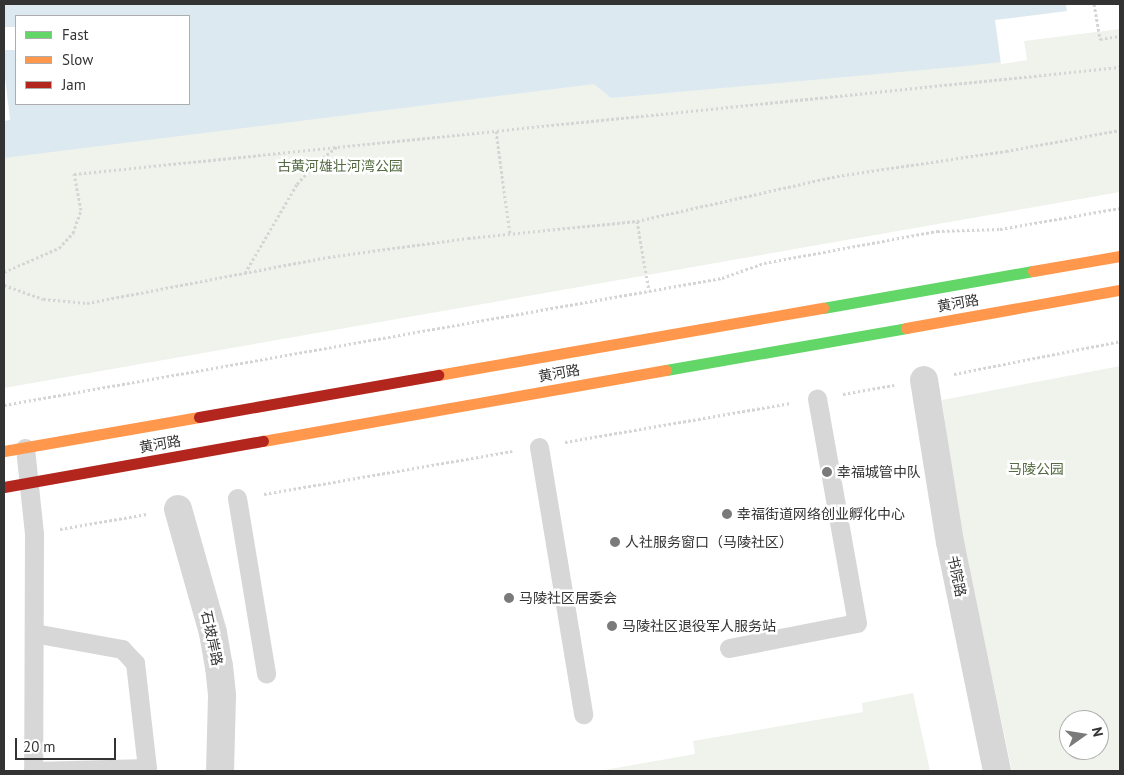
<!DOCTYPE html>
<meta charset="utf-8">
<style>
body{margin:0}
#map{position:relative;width:1124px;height:775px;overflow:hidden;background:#fff;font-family:"PT Sans","Noto Sans SC",sans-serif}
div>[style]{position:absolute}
.green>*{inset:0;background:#eff3ec}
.water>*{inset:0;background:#dde9f0}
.pier>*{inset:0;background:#fff;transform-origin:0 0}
.path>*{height:3px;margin-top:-1.5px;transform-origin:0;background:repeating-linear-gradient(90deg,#d5d5d5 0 2.5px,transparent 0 5px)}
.lane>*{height:19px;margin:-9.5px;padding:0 9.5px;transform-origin:9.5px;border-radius:9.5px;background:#d7d7d7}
.street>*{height:28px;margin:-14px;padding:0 14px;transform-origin:14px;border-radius:14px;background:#d7d7d7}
.fast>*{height:11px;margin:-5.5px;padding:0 5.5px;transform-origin:5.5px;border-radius:5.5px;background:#63d668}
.slow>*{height:11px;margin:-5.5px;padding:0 5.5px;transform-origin:5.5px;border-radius:5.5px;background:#ff974d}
.jam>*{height:11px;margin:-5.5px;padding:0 5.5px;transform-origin:5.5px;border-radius:5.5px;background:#b3261e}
.dots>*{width:14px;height:14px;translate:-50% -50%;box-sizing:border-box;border:2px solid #fff;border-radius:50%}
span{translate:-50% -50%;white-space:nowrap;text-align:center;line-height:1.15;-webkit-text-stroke:5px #fff;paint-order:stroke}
.park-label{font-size:14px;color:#556b43}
.street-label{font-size:14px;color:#333}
.poi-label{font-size:14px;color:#333}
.left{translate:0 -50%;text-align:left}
.frame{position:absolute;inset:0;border:5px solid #333;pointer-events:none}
.legend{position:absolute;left:15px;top:15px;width:175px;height:90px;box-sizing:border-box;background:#fff;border:1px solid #adadad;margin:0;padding:6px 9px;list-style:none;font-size:15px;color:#333}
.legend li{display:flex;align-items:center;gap:10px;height:25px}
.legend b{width:25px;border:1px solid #adadad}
.north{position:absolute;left:1059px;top:710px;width:50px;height:50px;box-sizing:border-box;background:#fff;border:1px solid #adadad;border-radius:50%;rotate:77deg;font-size:14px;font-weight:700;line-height:20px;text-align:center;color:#333}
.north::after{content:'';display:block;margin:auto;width:18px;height:22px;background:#7a7a7a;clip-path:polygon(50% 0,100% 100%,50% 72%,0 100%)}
.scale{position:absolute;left:15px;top:738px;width:101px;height:22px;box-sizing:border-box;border:2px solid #333;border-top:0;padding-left:6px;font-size:15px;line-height:18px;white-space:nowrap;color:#333;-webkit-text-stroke:4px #fff;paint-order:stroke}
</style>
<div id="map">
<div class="green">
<i style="clip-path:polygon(evenodd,4px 4px,1120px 4px,1120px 192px,4px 388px,4px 4px,16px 16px,189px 16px,189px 104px,16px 104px,16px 16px)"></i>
<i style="clip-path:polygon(evenodd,1120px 366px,1120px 771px,1012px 771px,957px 511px,942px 400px,1120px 366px,1069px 720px,1099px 720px,1099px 750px,1069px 750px,1069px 720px)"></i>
<i style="clip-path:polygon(913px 693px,930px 771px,599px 771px,695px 754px,693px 741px,863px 712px,862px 703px)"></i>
</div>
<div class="water">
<i style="clip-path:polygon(evenodd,4px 4px,1120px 4px,1120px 27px,1021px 39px,1026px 59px,966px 66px,611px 98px,594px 84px,4px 158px,4px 4px,16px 16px,189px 16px,189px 104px,16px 104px,16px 16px)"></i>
</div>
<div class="pier">
<i style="clip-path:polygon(1066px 4px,1120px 4px,1120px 29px,1024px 41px,1027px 60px,1001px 64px,995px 20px,1067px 11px)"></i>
<i style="left:16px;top:27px;width:23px;height:12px;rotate:90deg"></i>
<i style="clip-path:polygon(4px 69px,10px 120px,4px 121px)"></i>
</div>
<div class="path">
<i style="left:1094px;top:4px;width:36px;rotate:80deg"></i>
<i style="left:1100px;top:39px;width:20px;rotate:-9deg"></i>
<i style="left:496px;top:131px;width:104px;rotate:82.3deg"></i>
<i style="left:637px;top:221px;width:71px;rotate:80.3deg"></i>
<i style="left:4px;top:272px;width:60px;rotate:-23.6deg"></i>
<i style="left:59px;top:248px;width:21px;rotate:-47deg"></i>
<i style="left:73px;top:233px;width:24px;rotate:-71deg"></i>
<i style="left:81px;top:210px;width:37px;rotate:-101deg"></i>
<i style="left:74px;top:174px;width:1051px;rotate:-5.84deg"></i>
<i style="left:245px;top:273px;width:103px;rotate:-59.7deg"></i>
<i style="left:297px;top:184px;width:27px;rotate:-48deg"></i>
<i style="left:315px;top:164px;width:29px;rotate:-38deg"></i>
<i style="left:4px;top:285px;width:41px;rotate:19.7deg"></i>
<i style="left:43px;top:299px;width:44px;rotate:5.2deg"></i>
<i style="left:87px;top:303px;width:245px;rotate:-10.8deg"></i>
<i style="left:328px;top:257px;width:141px;rotate:-7.7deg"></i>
<i style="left:468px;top:238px;width:170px;rotate:-5.7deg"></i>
<i style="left:637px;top:221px;width:205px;rotate:-12.7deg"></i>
<i style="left:837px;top:176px;width:171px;rotate:-8.4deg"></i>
<i style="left:1006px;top:151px;width:116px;rotate:-10.4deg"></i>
<i style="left:954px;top:374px;width:169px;rotate:-11.2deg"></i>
<i style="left:843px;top:394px;width:52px;rotate:-10deg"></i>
<i style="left:4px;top:405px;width:729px;rotate:-10.03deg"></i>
<i style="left:722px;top:278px;width:45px;rotate:-19.7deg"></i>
<i style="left:764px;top:263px;width:176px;rotate:-10.5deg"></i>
<i style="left:937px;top:231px;width:63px;rotate:-1.8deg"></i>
<i style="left:1000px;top:229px;width:122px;rotate:-9.9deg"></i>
<i style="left:565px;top:442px;width:229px;rotate:-9.8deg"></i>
<i style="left:264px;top:494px;width:252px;rotate:-9.8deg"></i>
<i style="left:60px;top:529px;width:88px;rotate:-9.8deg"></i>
</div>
<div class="lane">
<i style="left:539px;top:447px;width:271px;rotate:80.6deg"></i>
<i style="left:25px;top:448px;width:86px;rotate:84deg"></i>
<i style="left:34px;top:534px;width:237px;rotate:90.2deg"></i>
<i style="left:33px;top:771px;width:114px;rotate:-1.5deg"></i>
<i style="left:147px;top:768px;width:106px;rotate:-96.5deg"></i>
<i style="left:135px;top:663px;width:19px;rotate:-133deg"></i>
<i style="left:122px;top:649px;width:89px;rotate:-169.7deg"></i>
<i style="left:237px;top:498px;width:178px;rotate:80.6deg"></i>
<i style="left:729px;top:648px;width:130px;rotate:-11.1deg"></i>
<i style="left:857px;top:623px;width:228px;rotate:-100.1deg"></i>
</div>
<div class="street">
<i style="left:924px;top:380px;width:164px;rotate:80.9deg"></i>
<i style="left:950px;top:542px;width:234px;rotate:78.4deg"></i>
<i style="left:178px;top:509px;width:129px;rotate:74.2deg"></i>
<i style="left:213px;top:633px;width:34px;rotate:80deg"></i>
<i style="left:219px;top:666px;width:30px;rotate:84deg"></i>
<i style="left:222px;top:696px;width:75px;rotate:91.5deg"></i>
</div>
<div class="fast">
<i style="left:823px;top:308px;width:213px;rotate:-10deg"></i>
<i style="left:666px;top:370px;width:244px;rotate:-9.9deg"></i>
</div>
<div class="slow">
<i style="left:1033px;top:271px;width:88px;rotate:-9.8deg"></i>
<i style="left:906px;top:328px;width:217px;rotate:-10.1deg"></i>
<i style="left:438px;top:375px;width:391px;rotate:-9.9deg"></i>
<i style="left:263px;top:441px;width:409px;rotate:-10deg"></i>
<i style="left:4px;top:451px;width:198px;rotate:-9.9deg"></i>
</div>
<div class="jam">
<i style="left:199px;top:417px;width:243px;rotate:-10deg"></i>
<i style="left:4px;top:487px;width:263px;rotate:-10.1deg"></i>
</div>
<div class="dots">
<i style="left:827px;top:472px;background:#7a7a7a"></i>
<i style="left:727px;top:514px;background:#7a7a7a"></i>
<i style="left:615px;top:542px;background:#7a7a7a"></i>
<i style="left:509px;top:598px;background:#7a7a7a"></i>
<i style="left:612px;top:626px;background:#7a7a7a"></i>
</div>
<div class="park-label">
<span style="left:340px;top:166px">古黄河雄壮河湾公园</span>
<span style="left:1036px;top:469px">马陵公园</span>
</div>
<div class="street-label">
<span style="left:958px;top:303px;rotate:-10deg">黄河路</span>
<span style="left:559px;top:373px;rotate:-10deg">黄河路</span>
<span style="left:160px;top:444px;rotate:-10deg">黄河路</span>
<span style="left:957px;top:576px;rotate:78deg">书院路</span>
<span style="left:212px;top:638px;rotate:78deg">石坡岸路</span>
</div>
<div class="poi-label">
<span class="left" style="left:837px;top:472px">幸福城管中队</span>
<span class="left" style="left:737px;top:514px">幸福街道网络创业孵化中心</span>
<span class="left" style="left:625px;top:542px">人社服务窗口（马陵社区）</span>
<span class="left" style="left:519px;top:598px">马陵社区居委会</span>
<span class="left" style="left:622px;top:626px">马陵社区退役军人服务站</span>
</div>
<div class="frame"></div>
<ul class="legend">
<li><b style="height:6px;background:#63d668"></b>Fast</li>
<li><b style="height:6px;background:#ff974d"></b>Slow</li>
<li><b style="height:6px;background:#b3261e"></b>Jam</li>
</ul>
<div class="north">N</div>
<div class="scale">20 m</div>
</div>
